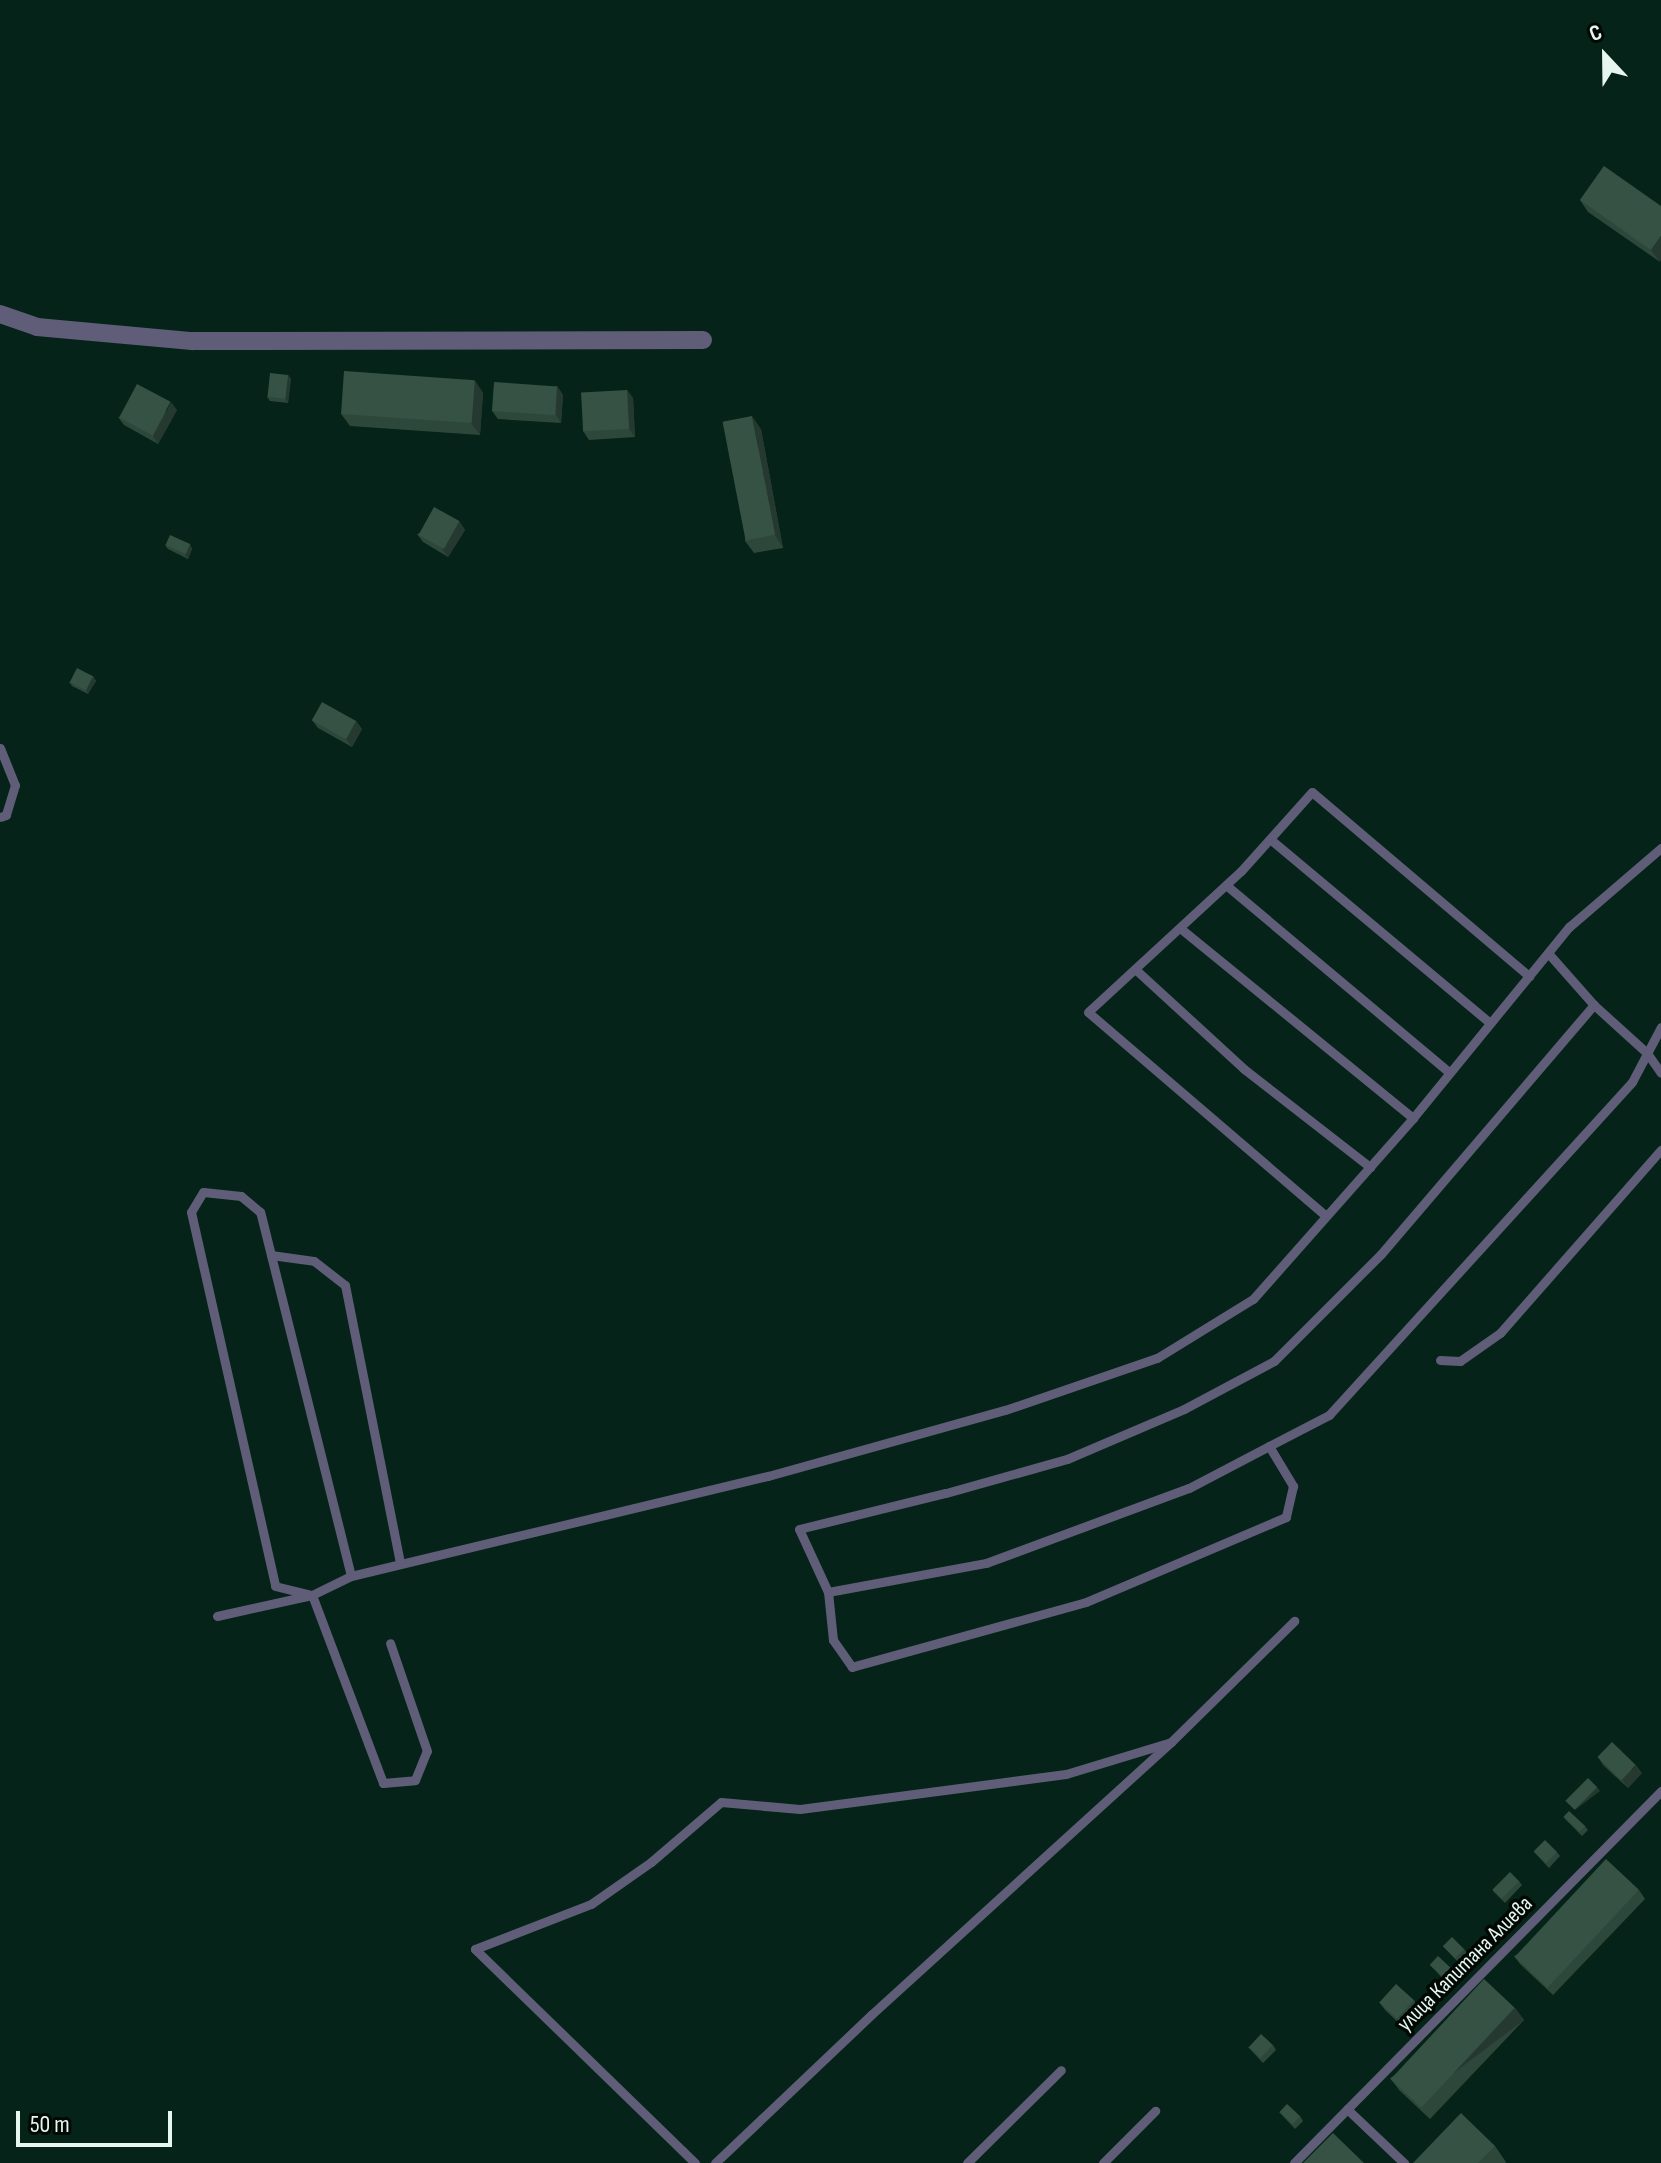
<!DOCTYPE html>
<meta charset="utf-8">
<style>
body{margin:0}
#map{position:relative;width:1661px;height:2163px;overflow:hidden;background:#052318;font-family:"Sofia Sans Condensed",sans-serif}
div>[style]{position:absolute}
.service>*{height:9px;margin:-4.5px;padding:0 4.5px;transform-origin:4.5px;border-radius:4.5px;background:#605d79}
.minor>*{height:18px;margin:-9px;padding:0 9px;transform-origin:9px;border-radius:9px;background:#605d79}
.wall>*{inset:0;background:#2e473b}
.shaded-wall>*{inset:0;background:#253930;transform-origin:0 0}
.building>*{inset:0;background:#355245;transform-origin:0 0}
span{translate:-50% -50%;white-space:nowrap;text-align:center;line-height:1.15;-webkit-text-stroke:7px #020905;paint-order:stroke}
.street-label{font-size:22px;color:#e6f7ef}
.north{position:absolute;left:1565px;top:16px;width:80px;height:80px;-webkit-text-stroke:6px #020905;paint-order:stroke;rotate:338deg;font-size:22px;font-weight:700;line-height:32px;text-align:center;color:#e6f7ef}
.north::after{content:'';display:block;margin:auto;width:28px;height:36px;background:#e6f7ef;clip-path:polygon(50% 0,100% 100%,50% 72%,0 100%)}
.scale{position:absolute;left:16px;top:2111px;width:156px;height:36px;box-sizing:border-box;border:4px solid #e6f7ef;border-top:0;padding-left:10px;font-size:24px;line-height:28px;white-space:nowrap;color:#e6f7ef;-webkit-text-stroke:6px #020905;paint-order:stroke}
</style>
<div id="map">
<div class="service">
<i style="left:0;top:748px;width:40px;rotate:68deg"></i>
<i style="left:15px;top:785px;width:31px;rotate:107deg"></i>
<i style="left:6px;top:815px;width:6px;rotate:162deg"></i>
<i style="left:1270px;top:839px;width:287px;rotate:39.9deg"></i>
<i style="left:1226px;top:885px;width:292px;rotate:40deg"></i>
<i style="left:1180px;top:928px;width:301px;rotate:39.2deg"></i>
<i style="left:1548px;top:953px;width:69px;rotate:48.5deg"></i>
<i style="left:1594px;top:1005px;width:72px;rotate:42.2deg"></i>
<i style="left:1647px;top:1053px;width:24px;rotate:55deg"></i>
<i style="left:1135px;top:969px;width:148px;rotate:42.5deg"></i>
<i style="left:1244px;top:1069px;width:160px;rotate:37.9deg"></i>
<i style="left:1326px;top:1216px;width:313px;rotate:-139.4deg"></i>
<i style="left:1088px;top:1012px;width:208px;rotate:-42.7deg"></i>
<i style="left:1241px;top:871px;width:106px;rotate:-48.1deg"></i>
<i style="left:1312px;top:792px;width:285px;rotate:40.3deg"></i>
<i style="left:271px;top:1255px;width:43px;rotate:7.9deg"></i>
<i style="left:314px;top:1261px;width:39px;rotate:38deg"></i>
<i style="left:345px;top:1285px;width:284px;rotate:78.8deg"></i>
<i style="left:1440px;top:1360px;width:20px;rotate:3deg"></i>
<i style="left:1460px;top:1361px;width:49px;rotate:-35deg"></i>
<i style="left:1500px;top:1333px;width:244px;rotate:-48.7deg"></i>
<i style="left:1269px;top:1446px;width:47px;rotate:59deg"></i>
<i style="left:1293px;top:1486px;width:32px;rotate:103deg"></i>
<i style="left:1286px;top:1517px;width:217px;rotate:157deg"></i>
<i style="left:1086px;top:1602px;width:243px;rotate:164.5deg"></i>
<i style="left:852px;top:1667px;width:33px;rotate:-125deg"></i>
<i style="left:833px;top:1640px;width:48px;rotate:-95.9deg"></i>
<i style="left:828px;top:1592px;width:161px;rotate:-10.4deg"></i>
<i style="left:986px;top:1563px;width:216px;rotate:-20.3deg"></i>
<i style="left:1189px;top:1488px;width:90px;rotate:-27.7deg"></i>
<i style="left:1269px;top:1446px;width:68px;rotate:-27.3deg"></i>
<i style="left:1329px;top:1415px;width:450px;rotate:-47.7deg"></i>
<i style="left:1632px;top:1082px;width:62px;rotate:-62.2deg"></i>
<i style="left:351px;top:1576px;width:375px;rotate:-104deg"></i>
<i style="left:260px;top:1212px;width:25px;rotate:-140deg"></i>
<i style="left:241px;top:1196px;width:38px;rotate:-174deg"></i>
<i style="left:203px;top:1192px;width:23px;rotate:121deg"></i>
<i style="left:191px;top:1212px;width:383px;rotate:77.3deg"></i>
<i style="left:275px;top:1586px;width:38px;rotate:14deg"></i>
<i style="left:312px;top:1595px;width:201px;rotate:69.3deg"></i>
<i style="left:383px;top:1783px;width:32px;rotate:-5deg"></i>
<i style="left:415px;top:1780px;width:31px;rotate:-68deg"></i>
<i style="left:427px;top:1751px;width:114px;rotate:-108.9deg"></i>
<i style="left:828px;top:1592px;width:69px;rotate:-114.7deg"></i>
<i style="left:799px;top:1529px;width:151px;rotate:-13.8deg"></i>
<i style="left:946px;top:1493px;width:126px;rotate:-15.7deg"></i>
<i style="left:1067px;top:1459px;width:127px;rotate:-23.1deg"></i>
<i style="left:1184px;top:1409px;width:102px;rotate:-28.1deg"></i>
<i style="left:1274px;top:1361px;width:151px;rotate:-45deg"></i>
<i style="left:1381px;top:1254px;width:328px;rotate:-49.5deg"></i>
<i style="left:217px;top:1616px;width:97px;rotate:-12.5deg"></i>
<i style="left:312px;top:1595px;width:43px;rotate:-26deg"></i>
<i style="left:351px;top:1576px;width:429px;rotate:-13.5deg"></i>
<i style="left:768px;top:1476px;width:246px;rotate:-15.6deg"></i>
<i style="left:1005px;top:1410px;width:161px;rotate:-18.9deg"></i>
<i style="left:1157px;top:1358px;width:113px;rotate:-31.6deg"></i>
<i style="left:1253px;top:1299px;width:242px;rotate:-48.5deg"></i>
<i style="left:1413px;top:1118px;width:247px;rotate:-50.8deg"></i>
<i style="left:1569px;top:927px;width:121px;rotate:-40.7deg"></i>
<i style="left:1347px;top:2109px;width:79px;rotate:43.5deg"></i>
<i style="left:695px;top:2163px;width:307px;rotate:-135.8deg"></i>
<i style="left:475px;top:1949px;width:124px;rotate:-21.2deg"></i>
<i style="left:591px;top:1904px;width:73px;rotate:-35deg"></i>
<i style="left:651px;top:1862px;width:92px;rotate:-40.6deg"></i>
<i style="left:721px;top:1802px;width:79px;rotate:5.1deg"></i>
<i style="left:800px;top:1809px;width:268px;rotate:-7.5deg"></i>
<i style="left:1066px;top:1774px;width:110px;rotate:-16.9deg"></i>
<i style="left:715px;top:2163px;width:216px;rotate:-43.5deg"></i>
<i style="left:872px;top:2014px;width:404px;rotate:-42.3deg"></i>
<i style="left:1171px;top:1742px;width:173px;rotate:-44.5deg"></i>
<i style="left:967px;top:2163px;width:132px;rotate:-44.7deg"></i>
<i style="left:1103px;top:2163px;width:74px;rotate:-45deg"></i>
<i style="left:1294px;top:2163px;width:523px;rotate:-45.39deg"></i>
</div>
<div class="minor">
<i style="left:0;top:314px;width:39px;rotate:19deg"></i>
<i style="left:37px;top:327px;width:156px;rotate:5.2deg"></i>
<i style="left:192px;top:341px;width:511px;rotate:-0.11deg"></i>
</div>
<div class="wall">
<i style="clip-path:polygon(1604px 166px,1660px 262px,1588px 212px,1580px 200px)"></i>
<i style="clip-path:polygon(288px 375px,291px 379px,288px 403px,270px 401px,267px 397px)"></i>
<i style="clip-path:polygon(475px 381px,483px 393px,480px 435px,350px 426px,341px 414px)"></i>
<i style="clip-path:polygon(557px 386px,563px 395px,561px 423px,498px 419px,492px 411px)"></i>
<i style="clip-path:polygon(627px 390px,633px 398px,635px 437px,589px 440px,583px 431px)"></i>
<i style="clip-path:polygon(177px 410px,158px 444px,124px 425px,118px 417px)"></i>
<i style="clip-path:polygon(761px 429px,783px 548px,754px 553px,745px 541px)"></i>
<i style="clip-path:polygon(459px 521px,465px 530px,448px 557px,423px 542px,417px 534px)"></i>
<i style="clip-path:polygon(190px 544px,192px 549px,188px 559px,168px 549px,165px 545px)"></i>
<i style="clip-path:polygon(93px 676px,96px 681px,88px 694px,72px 686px,69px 682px)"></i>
<i style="clip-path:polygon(312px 720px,356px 721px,362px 729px,352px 747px,318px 728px)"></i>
<i style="clip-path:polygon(1598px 1757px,1642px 1773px,1628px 1788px,1603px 1765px)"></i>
<i style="clip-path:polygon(1563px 1817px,1585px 1826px,1588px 1830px,1582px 1836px)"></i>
<i style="clip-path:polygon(1534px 1852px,1557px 1852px,1560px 1856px,1549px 1868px)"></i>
<i style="clip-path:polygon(1519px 1881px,1522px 1885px,1505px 1903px,1493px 1891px)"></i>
<i style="clip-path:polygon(1639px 1890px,1645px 1899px,1553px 1995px,1520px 1964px,1514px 1956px)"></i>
<i style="clip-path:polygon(1443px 1946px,1464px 1949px,1467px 1953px,1458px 1962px)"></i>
<i style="clip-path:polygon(1430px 1965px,1452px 1969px,1455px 1974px,1447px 1983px)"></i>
<i style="clip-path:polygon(1414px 2000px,1419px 2009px,1402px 2026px,1385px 2010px,1379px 2002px)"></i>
<i style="clip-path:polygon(1515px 2008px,1524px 2020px,1430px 2119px,1399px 2090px,1390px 2078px)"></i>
<i style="clip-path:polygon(1273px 2045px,1276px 2050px,1263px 2063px,1248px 2047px)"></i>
<i style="clip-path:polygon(1279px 2112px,1300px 2116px,1303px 2121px,1295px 2129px)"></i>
<i style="clip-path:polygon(1495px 2146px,1506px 2162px,1505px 2163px,1413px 2163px)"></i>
</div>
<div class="shaded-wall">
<i style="clip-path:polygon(1661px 236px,1661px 260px,1660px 262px,1651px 250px)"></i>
<i style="clip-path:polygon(288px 375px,291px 379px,288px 403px,285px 399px)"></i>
<i style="clip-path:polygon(475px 381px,483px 393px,480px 435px,471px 423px)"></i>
<i style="clip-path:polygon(557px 386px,563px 395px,561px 423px,556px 415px)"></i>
<i style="clip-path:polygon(627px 390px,633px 398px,635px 437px,629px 429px)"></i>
<i style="clip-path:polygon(171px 402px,177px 410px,158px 444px,153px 436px)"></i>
<i style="clip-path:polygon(752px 416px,761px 429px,783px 548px,775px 535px)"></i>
<i style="clip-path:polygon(459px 521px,465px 530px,448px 557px,442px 549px)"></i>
<i style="clip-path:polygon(190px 544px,192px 549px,188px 559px,185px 555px)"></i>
<i style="clip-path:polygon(93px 676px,96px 681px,88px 694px,86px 690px)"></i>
<i style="clip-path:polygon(356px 721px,362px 729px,352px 747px,346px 739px)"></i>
<i style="clip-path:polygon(1636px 1765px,1642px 1773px,1628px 1788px,1622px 1780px)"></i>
<i style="left:1597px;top:1787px;width:5px;height:31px;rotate:53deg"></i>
<i style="left:1515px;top:2008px;width:15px;height:137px;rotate:53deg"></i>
</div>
<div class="building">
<i style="clip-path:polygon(1604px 166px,1661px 206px,1661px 236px,1651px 250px,1580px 200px)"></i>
<i style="left:344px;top:371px;width:131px;height:43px;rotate:4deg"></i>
<i style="left:270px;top:373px;width:18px;height:24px;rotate:6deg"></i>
<i style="left:494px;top:382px;width:63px;height:29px;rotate:4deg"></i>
<i style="left:137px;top:384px;width:38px;height:38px;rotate:28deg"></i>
<i style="left:627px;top:390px;width:39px;height:46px;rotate:87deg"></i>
<i style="left:752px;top:416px;width:121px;height:30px;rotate:79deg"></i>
<i style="left:434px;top:507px;width:29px;height:32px;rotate:29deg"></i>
<i style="left:170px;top:535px;width:22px;height:11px;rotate:24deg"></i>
<i style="left:77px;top:668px;width:18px;height:16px;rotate:27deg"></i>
<i style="left:322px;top:702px;width:39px;height:21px;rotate:29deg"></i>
<i style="left:1612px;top:1742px;width:33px;height:21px;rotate:44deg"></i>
<i style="left:1588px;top:1778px;width:13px;height:32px;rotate:45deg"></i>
<i style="left:1569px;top:1811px;width:22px;height:8px;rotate:43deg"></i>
<i style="left:1545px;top:1840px;width:17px;height:16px;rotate:45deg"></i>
<i style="left:1606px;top:1859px;width:45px;height:134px;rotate:43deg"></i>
<i style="left:1510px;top:1872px;width:13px;height:25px;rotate:45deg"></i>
<i style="left:1452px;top:1937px;width:17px;height:13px;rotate:45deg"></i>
<i style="left:1438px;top:1956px;width:19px;height:12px;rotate:43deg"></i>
<i style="left:1484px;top:1979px;width:42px;height:137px;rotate:43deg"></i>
<i style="left:1396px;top:1984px;width:24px;height:25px;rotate:42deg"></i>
<i style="left:1261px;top:2034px;width:16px;height:18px;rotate:43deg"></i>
<i style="left:1287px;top:2104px;width:18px;height:11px;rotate:43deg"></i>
<i style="clip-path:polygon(1461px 2113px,1495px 2146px,1478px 2163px,1413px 2163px)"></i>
<i style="clip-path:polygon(1333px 2133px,1364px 2163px,1303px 2163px)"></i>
</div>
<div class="street-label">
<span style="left:1465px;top:1964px;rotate:-45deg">улица Капитана Алиева</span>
</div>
<div class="north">С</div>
<div class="scale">50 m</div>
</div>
